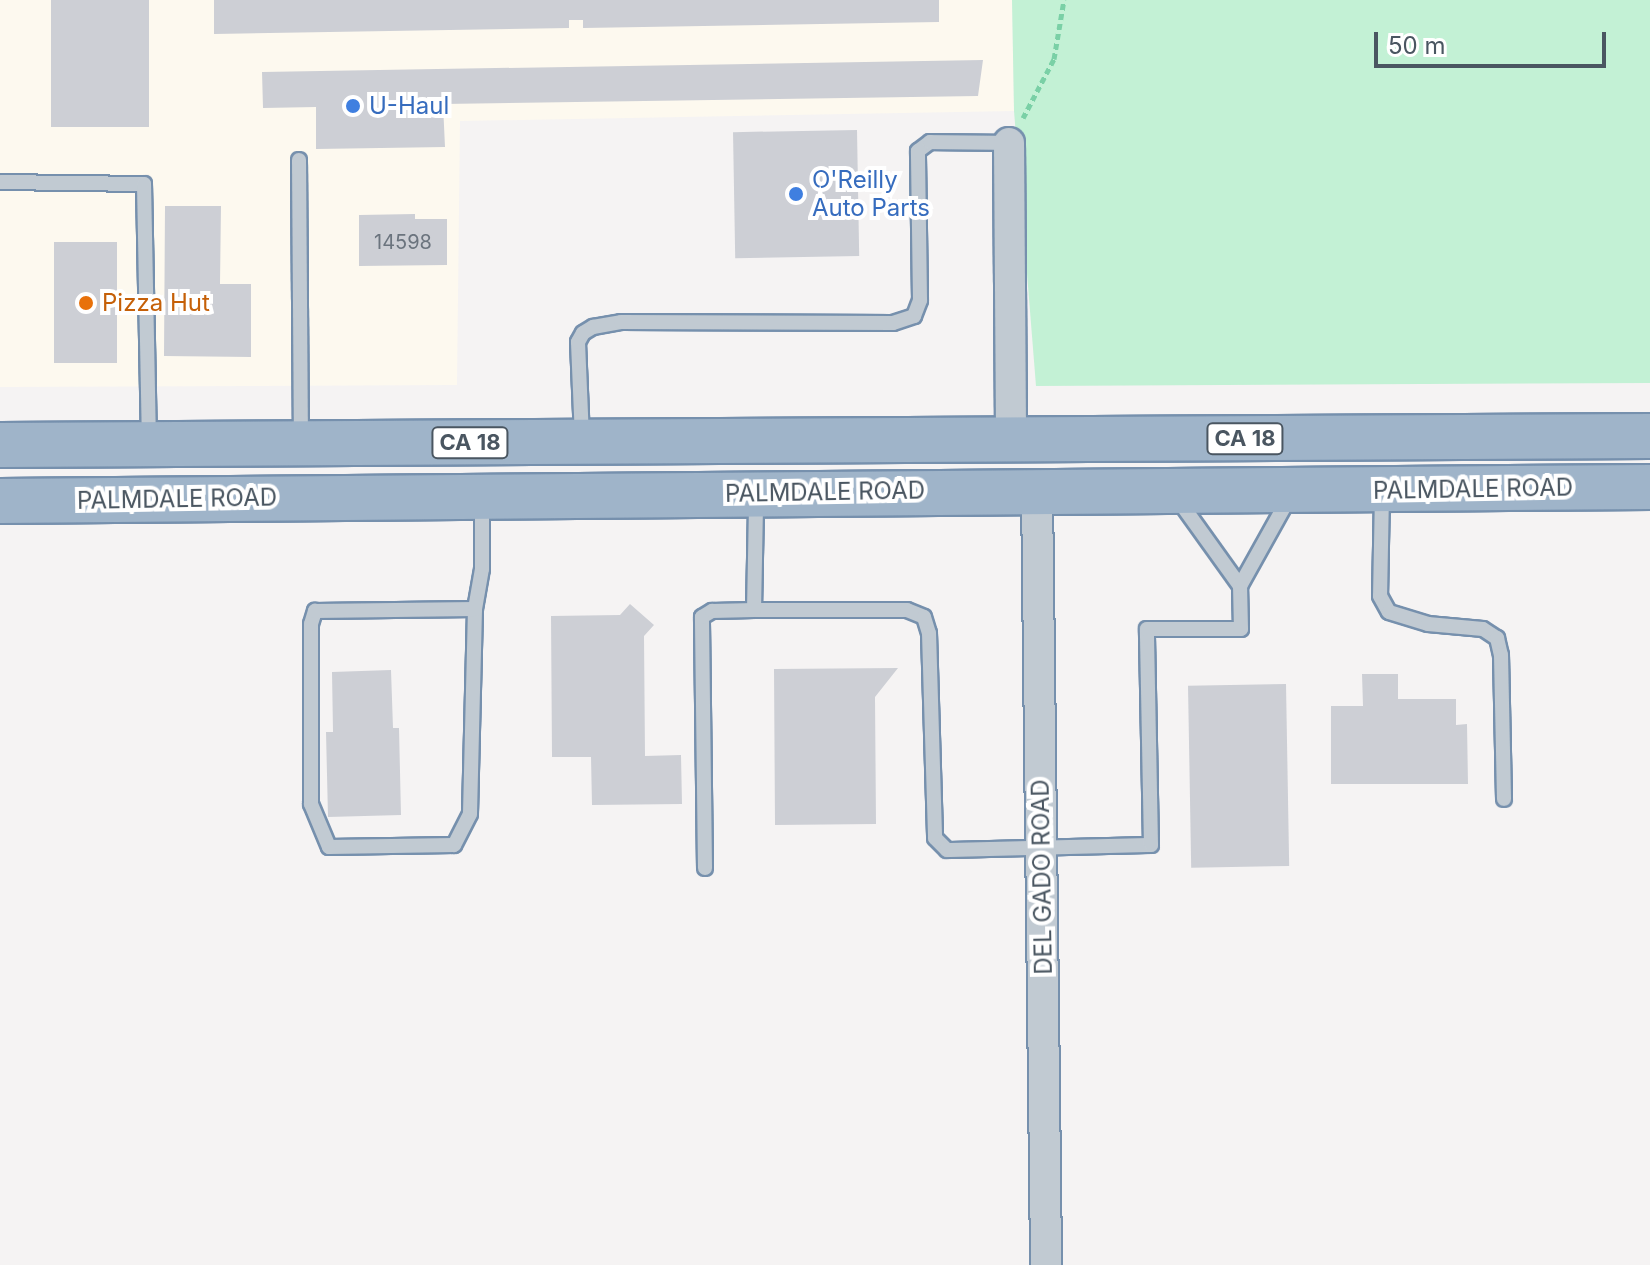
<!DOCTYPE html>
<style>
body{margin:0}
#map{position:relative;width:1650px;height:1265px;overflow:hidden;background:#f5f3f3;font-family:Inter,sans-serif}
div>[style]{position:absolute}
.commercial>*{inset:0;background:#fdf9ef}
.green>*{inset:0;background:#c3f1d5}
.building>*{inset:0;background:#cdcfd5;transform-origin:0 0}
.path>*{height:5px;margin-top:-2.5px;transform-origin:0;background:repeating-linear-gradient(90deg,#7ad0a6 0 6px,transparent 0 10px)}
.roads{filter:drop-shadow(2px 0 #7690ad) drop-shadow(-2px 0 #7690ad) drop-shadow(0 2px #7690ad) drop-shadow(0 -2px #7690ad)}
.service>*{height:14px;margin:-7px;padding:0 7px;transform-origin:7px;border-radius:7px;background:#c1cad2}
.minor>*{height:30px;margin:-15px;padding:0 15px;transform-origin:15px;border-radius:15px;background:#c1cad2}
.trunk>*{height:44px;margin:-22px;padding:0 22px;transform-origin:22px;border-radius:22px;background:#9fb4c9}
.dots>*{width:22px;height:22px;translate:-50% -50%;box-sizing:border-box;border:4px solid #fff;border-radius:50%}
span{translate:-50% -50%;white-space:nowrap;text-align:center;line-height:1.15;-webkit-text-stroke:8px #fff;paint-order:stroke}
.number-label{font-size:20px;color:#6b747e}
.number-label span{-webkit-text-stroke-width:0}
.shield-label span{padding:2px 6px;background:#fff;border:2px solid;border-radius:6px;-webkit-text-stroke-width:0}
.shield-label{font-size:22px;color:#4a5661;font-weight:700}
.shop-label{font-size:24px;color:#366cbe}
.left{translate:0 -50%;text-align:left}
.food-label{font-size:24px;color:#c56008}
.street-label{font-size:24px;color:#4a5661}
.scale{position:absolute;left:1374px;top:32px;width:232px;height:36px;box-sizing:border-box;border:4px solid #4a5661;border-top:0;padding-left:10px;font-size:24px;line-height:28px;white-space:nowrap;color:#4a5661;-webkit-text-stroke:6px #fff;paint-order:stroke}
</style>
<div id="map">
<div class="commercial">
<i style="clip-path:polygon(0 0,1012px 0,1014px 111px,460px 121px,457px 385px,0 387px)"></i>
</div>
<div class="green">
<i style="clip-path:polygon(1012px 0,1650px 0,1650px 383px,1036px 386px,1014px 111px)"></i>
</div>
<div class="building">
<i style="left:51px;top:0;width:98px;height:127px"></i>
<i style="clip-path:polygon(214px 0,939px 0,939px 22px,583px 28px,583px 20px,569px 20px,569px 28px,214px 34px)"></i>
<i style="clip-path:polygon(983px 60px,978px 96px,443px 104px,445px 147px,316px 149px,316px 107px,263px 108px,262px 72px)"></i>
<i style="left:857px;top:130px;width:126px;height:124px;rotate:89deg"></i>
<i style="clip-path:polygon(165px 206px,221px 206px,220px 284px,251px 284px,251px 357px,164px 356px)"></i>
<i style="clip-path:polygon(415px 214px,415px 219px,447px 219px,447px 265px,359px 266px,359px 215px)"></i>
<i style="left:54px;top:242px;width:63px;height:121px"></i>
<i style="clip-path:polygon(630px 604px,654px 625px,644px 636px,645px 756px,681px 755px,682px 804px,592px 805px,591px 757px,552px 757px,551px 616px,620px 615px)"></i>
<i style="clip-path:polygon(898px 668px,875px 697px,876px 824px,775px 825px,774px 669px)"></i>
<i style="clip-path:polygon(391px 670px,393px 728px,399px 728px,401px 815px,328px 817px,326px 732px,333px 732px,332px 672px)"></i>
<i style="clip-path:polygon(1362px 674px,1398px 674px,1398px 699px,1456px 699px,1456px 725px,1467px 724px,1468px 784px,1331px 784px,1331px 706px,1363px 706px)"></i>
<i style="left:1286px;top:684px;width:182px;height:98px;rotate:89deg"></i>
</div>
<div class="path">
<i style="left:1023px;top:118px;width:67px;rotate:-62.3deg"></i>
<i style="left:1054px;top:59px;width:60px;rotate:-80.4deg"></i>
</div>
<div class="roads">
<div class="service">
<i style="left:299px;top:160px;width:280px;rotate:89.6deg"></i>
<i style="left:0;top:182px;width:144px;rotate:0.8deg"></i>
<i style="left:144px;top:184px;width:257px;rotate:88.9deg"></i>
<i style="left:582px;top:438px;width:96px;rotate:-92.4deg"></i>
<i style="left:578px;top:342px;width:10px;rotate:-61deg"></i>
<i style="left:583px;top:333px;width:12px;rotate:-31deg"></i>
<i style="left:593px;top:327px;width:28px;rotate:-10deg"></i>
<i style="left:621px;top:322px;width:272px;rotate:0.2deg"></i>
<i style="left:893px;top:323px;width:22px;rotate:-18deg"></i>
<i style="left:914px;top:316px;width:17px;rotate:-69deg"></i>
<i style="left:920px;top:300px;width:149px;rotate:-90.8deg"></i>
<i style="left:918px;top:151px;width:15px;rotate:-37deg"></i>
<i style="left:930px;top:142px;width:79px;rotate:0.7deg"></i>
<i style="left:1382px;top:494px;width:102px;rotate:91.1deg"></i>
<i style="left:1380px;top:596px;width:18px;rotate:61deg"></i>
<i style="left:1389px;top:612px;width:41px;rotate:17.1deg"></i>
<i style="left:1428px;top:624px;width:55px;rotate:5.2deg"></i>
<i style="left:1483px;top:629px;width:17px;rotate:33deg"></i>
<i style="left:1497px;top:638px;width:17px;rotate:77deg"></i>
<i style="left:1501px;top:655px;width:144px;rotate:88.8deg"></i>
<i style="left:1177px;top:498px;width:108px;rotate:54.4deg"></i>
<i style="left:475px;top:609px;width:205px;rotate:91.4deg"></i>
<i style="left:470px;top:814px;width:35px;rotate:117deg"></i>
<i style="left:454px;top:845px;width:125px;rotate:179.1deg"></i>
<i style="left:329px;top:847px;width:47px;rotate:-112.7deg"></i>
<i style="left:311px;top:804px;width:180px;rotate:-90deg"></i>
<i style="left:311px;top:624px;width:14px;rotate:-73deg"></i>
<i style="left:315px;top:611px;width:160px;rotate:-0.7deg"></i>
<i style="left:475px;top:609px;width:41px;rotate:-80.1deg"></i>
<i style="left:482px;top:569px;width:70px;rotate:-90deg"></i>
<i style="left:754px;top:610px;width:153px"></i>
<i style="left:907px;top:610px;width:18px;rotate:22deg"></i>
<i style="left:924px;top:617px;width:17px;rotate:73deg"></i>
<i style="left:929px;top:633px;width:205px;rotate:88.3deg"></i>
<i style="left:935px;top:838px;width:17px;rotate:45deg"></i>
<i style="left:947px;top:850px;width:204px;rotate:-1.4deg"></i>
<i style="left:1151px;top:845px;width:216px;rotate:-91.1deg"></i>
<i style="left:1147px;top:629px;width:94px"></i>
<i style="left:1241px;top:629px;width:43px;rotate:-91.3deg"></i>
<i style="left:1240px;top:586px;width:101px;rotate:-60.9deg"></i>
<i style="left:705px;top:868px;width:251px;rotate:-90.7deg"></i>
<i style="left:702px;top:617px;width:12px;rotate:-31deg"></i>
<i style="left:712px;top:611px;width:42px;rotate:-1.4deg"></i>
<i style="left:754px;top:610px;width:109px;rotate:-88.9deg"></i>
</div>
<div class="minor">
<i style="left:1009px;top:143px;width:297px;rotate:89.6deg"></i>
<i style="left:1037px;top:490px;width:775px;rotate:89.33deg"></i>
</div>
<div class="trunk">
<i style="left:0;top:445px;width:1650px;rotate:-0.31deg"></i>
<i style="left:0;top:501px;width:1650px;rotate:-0.49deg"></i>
</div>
</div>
<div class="dots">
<i style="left:353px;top:106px;background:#3f7fe0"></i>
<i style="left:796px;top:194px;background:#3f7fe0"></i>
<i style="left:86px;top:303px;background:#e8710a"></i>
</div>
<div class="number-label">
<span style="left:403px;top:242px">14598</span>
</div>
<div class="shield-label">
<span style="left:1245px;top:439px">CA 18</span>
<span style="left:470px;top:443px">CA 18</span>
</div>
<div class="shop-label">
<span class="left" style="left:369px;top:106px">U-Haul</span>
<span class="left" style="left:812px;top:194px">O'Reilly<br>Auto Parts</span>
</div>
<div class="food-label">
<span class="left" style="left:102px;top:303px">Pizza Hut</span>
</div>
<div class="street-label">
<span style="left:1473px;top:489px;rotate:-1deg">PALMDALE ROAD</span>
<span style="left:825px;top:492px;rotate:-1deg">PALMDALE ROAD</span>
<span style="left:177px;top:499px;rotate:-1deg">PALMDALE ROAD</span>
<span style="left:1042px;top:877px;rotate:-91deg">DEL GADO ROAD</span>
</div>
<div class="scale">50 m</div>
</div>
